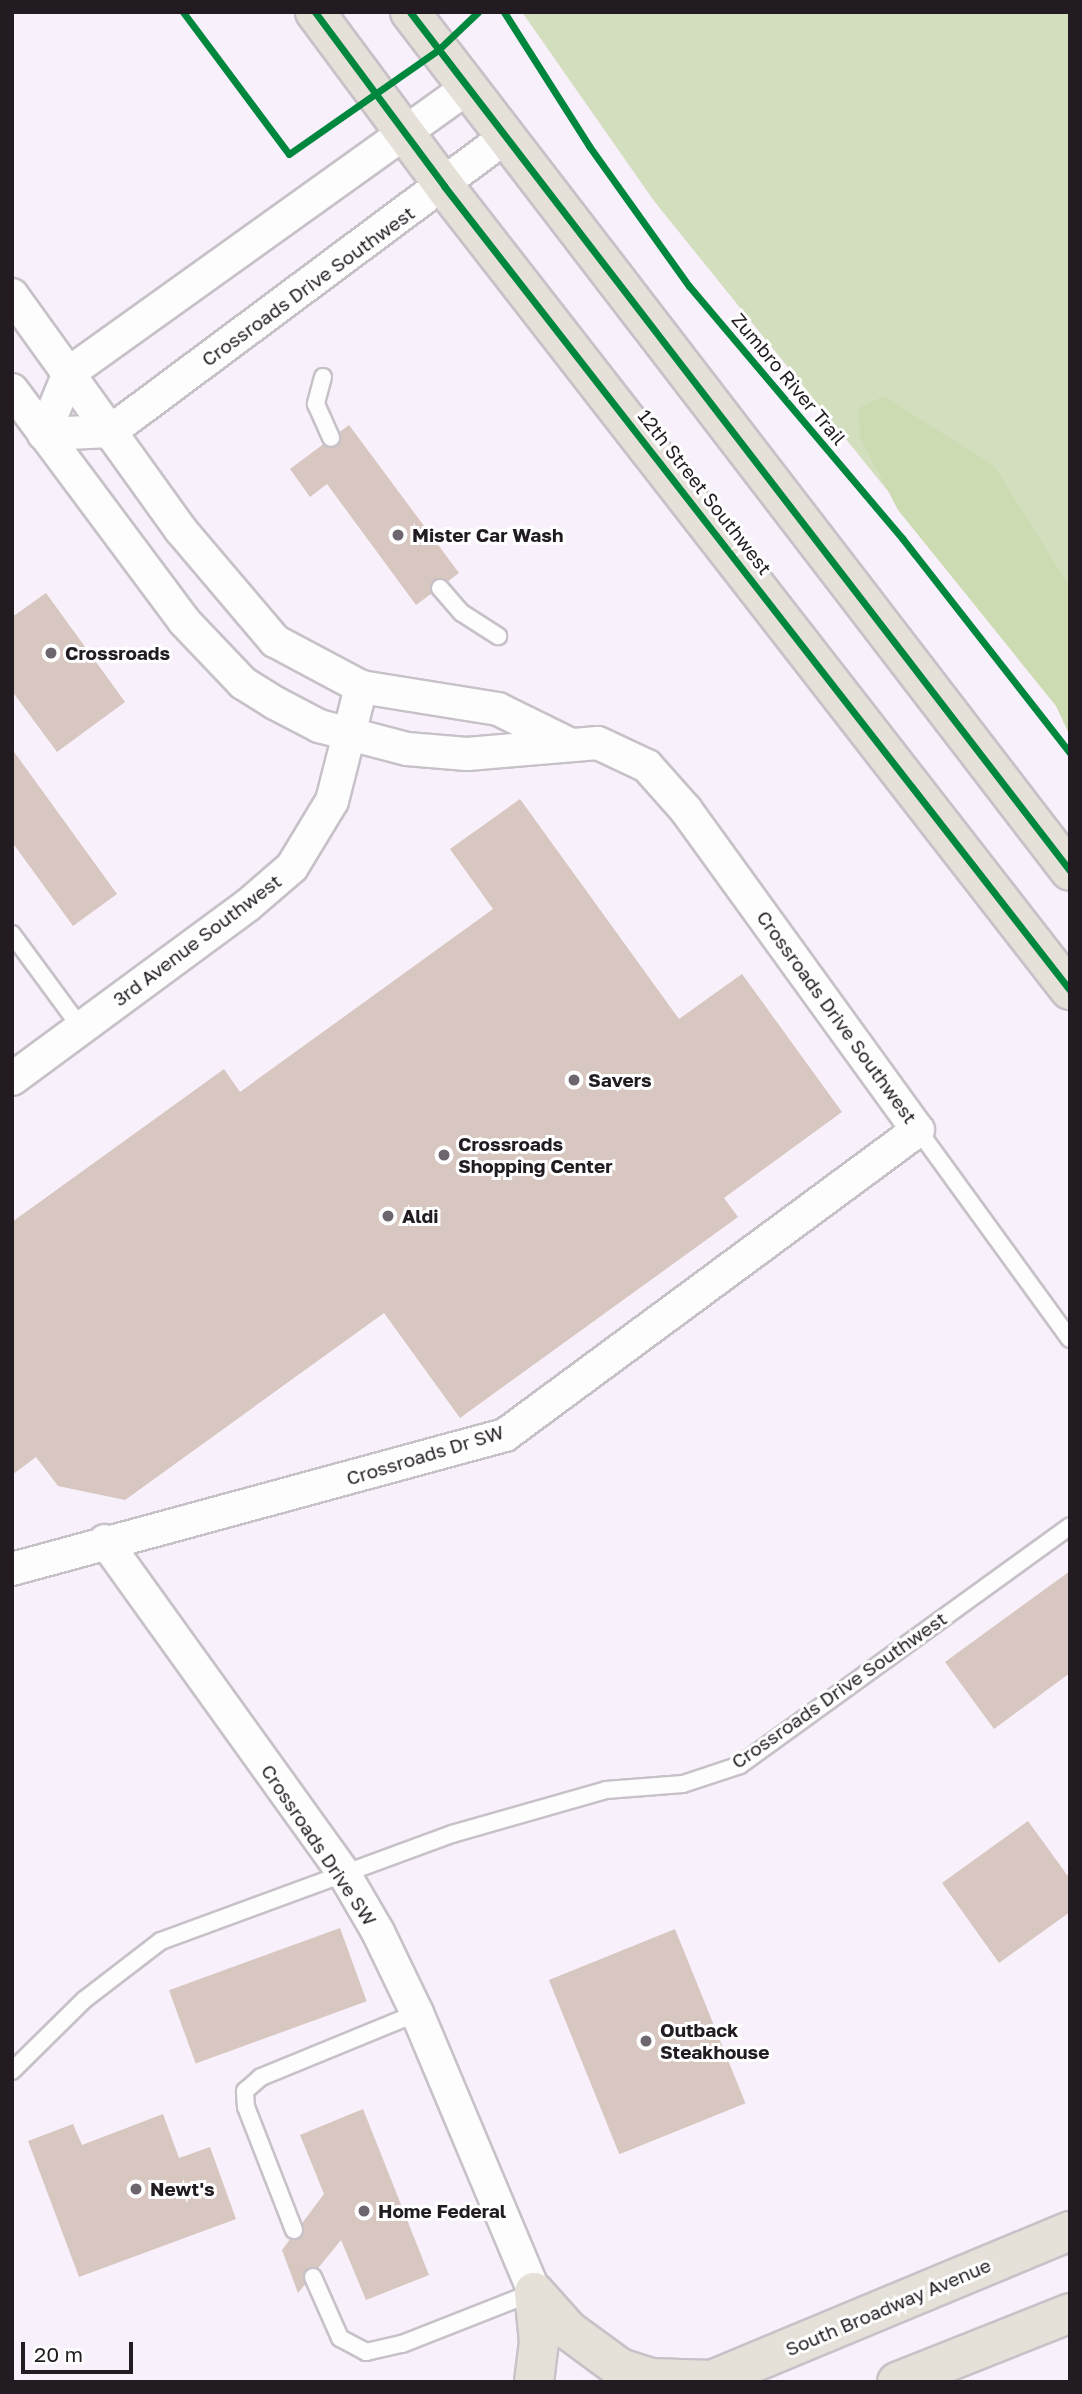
<!DOCTYPE html>
<style>
body{margin:0}
#map{position:relative;width:1082px;height:2394px;overflow:hidden;background:#f8f0fa;font-family:"Golos Text",sans-serif}
div>[style]{position:absolute}
.green>*{inset:0;background:#d2debe}
.forest>*{inset:0;background:#ccdbb2}
.building>*{inset:0;background:#d8c7c0;transform-origin:0 0}
.roads{filter:drop-shadow(2px 0 #c7c1c8) drop-shadow(-2px 0 #c7c1c8) drop-shadow(0 2px #c7c1c8) drop-shadow(0 -2px #c7c1c8)}
.lane>*{height:16px;margin:-8px;padding:0 8px;transform-origin:8px;border-radius:8px;background:#fefdfe}
.street>*{height:32px;margin:-16px;padding:0 16px;transform-origin:16px;border-radius:16px;background:#fefdfe}
.primary>*{height:38px;margin:-19px;padding:0 19px;transform-origin:19px;border-radius:19px;background:#e5e0d8}
.cycleway>*{height:7px;margin:-3.5px;padding:0 3.5px;transform-origin:3.5px;border-radius:3.5px;background:#00873e}
.dots>*{width:19px;height:19px;translate:-50% -50%;box-sizing:border-box;border:4px solid #fff;border-radius:50%}
span{translate:-50% -50%;white-space:nowrap;text-align:center;line-height:1.15;-webkit-text-stroke:6px #fff;paint-order:stroke}
.street-label{font-size:19px;color:#221c22}
.poi-label{font-size:19px;color:#221c22;font-weight:700}
.left{translate:0 -50%;text-align:left}
.frame{position:absolute;inset:0;border:14px solid #221c22;pointer-events:none}
.scale{position:absolute;left:21px;top:2342px;width:112px;height:32px;box-sizing:border-box;border:4px solid #221c22;border-top:0;padding-left:9px;font-size:21px;line-height:24px;white-space:nowrap;color:#221c22;-webkit-text-stroke:5px #fff;paint-order:stroke}
</style>
<div id="map">
<div class="green">
<i style="clip-path:polygon(522px 12px,1070px 12px,1070px 717px,654px 201px)"></i>
</div>
<div class="forest">
<i style="clip-path:polygon(884px 396px,995px 467px,1070px 587px,1070px 736px,1056px 706px,898px 510px,860px 437px,859px 408px)"></i>
</div>
<div class="building">
<i style="clip-path:polygon(349px 425px,459px 573px,416px 605px,327px 484px,310px 497px,290px 469px)"></i>
<i style="clip-path:polygon(46px 593px,125px 702px,57px 752px,12px 691px,12px 612px,15px 615px)"></i>
<i style="clip-path:polygon(12px 749px,117px 894px,73px 926px,12px 842px)"></i>
<i style="clip-path:polygon(520px 799px,679px 1019px,742px 974px,842px 1112px,724px 1198px,738px 1217px,460px 1418px,384px 1313px,125px 1500px,58px 1486px,36px 1457px,12px 1475px,12px 1222px,224px 1069px,240px 1092px,493px 909px,450px 849px)"></i>
<i style="clip-path:polygon(1070px 1571px,1070px 1673px,994px 1729px,945px 1662px)"></i>
<i style="clip-path:polygon(1028px 1821px,1070px 1879px,1070px 1912px,999px 1963px,942px 1883px)"></i>
<i style="left:340px;top:1928px;width:78px;height:182px;rotate:70deg"></i>
<i style="left:675px;top:1929px;width:188px;height:136px;rotate:68deg"></i>
<i style="clip-path:polygon(363px 2109px,429px 2275px,366px 2300px,341px 2240px,298px 2293px,282px 2250px,324px 2194px,300px 2135px)"></i>
<i style="clip-path:polygon(163px 2114px,179px 2158px,210px 2147px,236px 2219px,79px 2277px,28px 2141px,73px 2124px,82px 2145px)"></i>
</div>
<div class="roads">
<div class="lane">
<i style="left:323px;top:377px;width:28px;rotate:105deg"></i>
<i style="left:316px;top:404px;width:37px;rotate:66deg"></i>
<i style="left:440px;top:588px;width:33px;rotate:49deg"></i>
<i style="left:462px;top:613px;width:43px;rotate:32.6deg"></i>
<i style="left:12px;top:934px;width:117px;rotate:53.7deg"></i>
<i style="left:918px;top:1130px;width:258px;rotate:54deg"></i>
<i style="left:12px;top:2071px;width:101px;rotate:-44.6deg"></i>
<i style="left:84px;top:2000px;width:97px;rotate:-37.5deg"></i>
<i style="left:161px;top:1941px;width:310px;rotate:-20.2deg"></i>
<i style="left:452px;top:1834px;width:160px;rotate:-15.9deg"></i>
<i style="left:606px;top:1790px;width:77px;rotate:-4.5deg"></i>
<i style="left:683px;top:1784px;width:60px;rotate:-18.4deg"></i>
<i style="left:740px;top:1765px;width:407px;rotate:-35.9deg"></i>
<i style="left:294px;top:2230px;width:132px;rotate:-111.3deg"></i>
<i style="left:246px;top:2107px;width:16px;rotate:-94deg"></i>
<i style="left:245px;top:2091px;width:21px;rotate:-41deg"></i>
<i style="left:261px;top:2077px;width:169px;rotate:-22.3deg"></i>
<i style="left:313px;top:2277px;width:67px;rotate:66.1deg"></i>
<i style="left:340px;top:2338px;width:30px;rotate:28deg"></i>
<i style="left:366px;top:2352px;width:37px;rotate:-13deg"></i>
<i style="left:402px;top:2344px;width:142px;rotate:-21.5deg"></i>
</div>
<div class="street">
<i style="left:12px;top:295px;width:288px;rotate:54.3deg"></i>
<i style="left:180px;top:529px;width:147px;rotate:49.7deg"></i>
<i style="left:275px;top:641px;width:98px;rotate:28.1deg"></i>
<i style="left:361px;top:687px;width:139px;rotate:9.1deg"></i>
<i style="left:498px;top:709px;width:81px;rotate:26.3deg"></i>
<i style="left:12px;top:390px;width:288px;rotate:53.3deg"></i>
<i style="left:184px;top:621px;width:86px;rotate:46.4deg"></i>
<i style="left:243px;top:683px;width:38px;rotate:32deg"></i>
<i style="left:275px;top:703px;width:50px;rotate:27.6deg"></i>
<i style="left:319px;top:726px;width:91px;rotate:14.6deg"></i>
<i style="left:407px;top:749px;width:60px;rotate:4.8deg"></i>
<i style="left:467px;top:754px;width:131px;rotate:-4.8deg"></i>
<i style="left:598px;top:743px;width:54px;rotate:25.1deg"></i>
<i style="left:647px;top:766px;width:59px;rotate:48.4deg"></i>
<i style="left:686px;top:810px;width:395px;rotate:54.1deg"></i>
<i style="left:918px;top:1130px;width:513px;rotate:143.55deg"></i>
<i style="left:505px;top:1435px;width:511px;rotate:164.79deg"></i>
<i style="left:44px;top:434px;width:67px;rotate:-2.6deg"></i>
<i style="left:111px;top:431px;width:489px;rotate:-36.7deg"></i>
<i style="left:44px;top:434px;width:66px;rotate:-67.7deg"></i>
<i style="left:69px;top:373px;width:487px;rotate:-35.6deg"></i>
<i style="left:12px;top:1079px;width:293px;rotate:-36.4deg"></i>
<i style="left:248px;top:905px;width:58px;rotate:-40.8deg"></i>
<i style="left:292px;top:867px;width:77px;rotate:-58.8deg"></i>
<i style="left:332px;top:801px;width:118px;rotate:-75.7deg"></i>
<i style="left:105px;top:1541px;width:413px;rotate:54.3deg"></i>
<i style="left:346px;top:1877px;width:64px;rotate:59.8deg"></i>
<i style="left:378px;top:1932px;width:90px;rotate:64.3deg"></i>
<i style="left:417px;top:2013px;width:303px;rotate:67.2deg"></i>
</div>
<div class="primary">
<i style="left:315px;top:12px;width:217px;rotate:53.4deg"></i>
<i style="left:444px;top:186px;width:1019px;rotate:52.1deg"></i>
<i style="left:410px;top:12px;width:1083px;rotate:52.46deg"></i>
<i style="left:534px;top:2292px;width:51px;rotate:48.2deg"></i>
<i style="left:568px;top:2330px;width:64px;rotate:36.2deg"></i>
<i style="left:620px;top:2368px;width:32px;rotate:18deg"></i>
<i style="left:650px;top:2378px;width:62px;rotate:1.8deg"></i>
<i style="left:534px;top:2382px;width:40px;rotate:-82.9deg"></i>
<i style="left:539px;top:2342px;width:50px;rotate:-95.7deg"></i>
<i style="left:707px;top:2382px;width:393px;rotate:-22.6deg"></i>
<i style="left:897px;top:2382px;width:186px;rotate:-21.7deg"></i>
</div>
</div>
<div class="cycleway">
<i style="left:183px;top:12px;width:177px;rotate:53.3deg"></i>
<i style="left:289px;top:154px;width:182px;rotate:-34.9deg"></i>
<i style="left:438px;top:50px;width:55px;rotate:-43.5deg"></i>
<i style="left:315px;top:12px;width:217px;rotate:53.4deg"></i>
<i style="left:444px;top:186px;width:1019px;rotate:52.1deg"></i>
<i style="left:410px;top:12px;width:1083px;rotate:52.46deg"></i>
<i style="left:504px;top:12px;width:159px;rotate:57.6deg"></i>
<i style="left:589px;top:146px;width:172px;rotate:54.5deg"></i>
<i style="left:689px;top:286px;width:330px;rotate:49.8deg"></i>
<i style="left:902px;top:538px;width:273px;rotate:52deg"></i>
</div>
<div class="dots">
<i style="left:398px;top:535px;background:#6d666e"></i>
<i style="left:51px;top:653px;background:#6d666e"></i>
<i style="left:574px;top:1080px;background:#6d666e"></i>
<i style="left:444px;top:1155px;background:#6d666e"></i>
<i style="left:388px;top:1216px;background:#6d666e"></i>
<i style="left:646px;top:2041px;background:#6d666e"></i>
<i style="left:136px;top:2189px;background:#6d666e"></i>
<i style="left:364px;top:2211px;background:#6d666e"></i>
</div>
<div class="street-label">
<span style="left:308px;top:286px;rotate:-36deg">Crossroads Drive Southwest</span>
<span style="left:789px;top:379px;rotate:50deg">Zumbro River Trail</span>
<span style="left:705px;top:492px;rotate:52deg">12th Street Southwest</span>
<span style="left:197px;top:940px;rotate:-37deg">3rd Avenue Southwest</span>
<span style="left:837px;top:1017px;rotate:54deg">Crossroads Drive Southwest</span>
<span style="left:425px;top:1455px;rotate:-17deg">Crossroads Dr SW</span>
<span style="left:839px;top:1690px;rotate:-35deg">Crossroads Drive Southwest</span>
<span style="left:319px;top:1845px;rotate:56deg">Crossroads Drive SW</span>
<span style="left:888px;top:2307px;rotate:-23deg">South Broadway Avenue</span>
</div>
<div class="poi-label">
<span class="left" style="left:412px;top:535px">Mister Car Wash</span>
<span class="left" style="left:65px;top:653px">Crossroads</span>
<span class="left" style="left:588px;top:1080px">Savers</span>
<span class="left" style="left:458px;top:1155px">Crossroads<br>Shopping Center</span>
<span class="left" style="left:402px;top:1216px">Aldi</span>
<span class="left" style="left:660px;top:2041px">Outback<br>Steakhouse</span>
<span class="left" style="left:150px;top:2189px">Newt's</span>
<span class="left" style="left:378px;top:2211px">Home Federal</span>
</div>
<div class="frame"></div>
<div class="scale">20 m</div>
</div>
